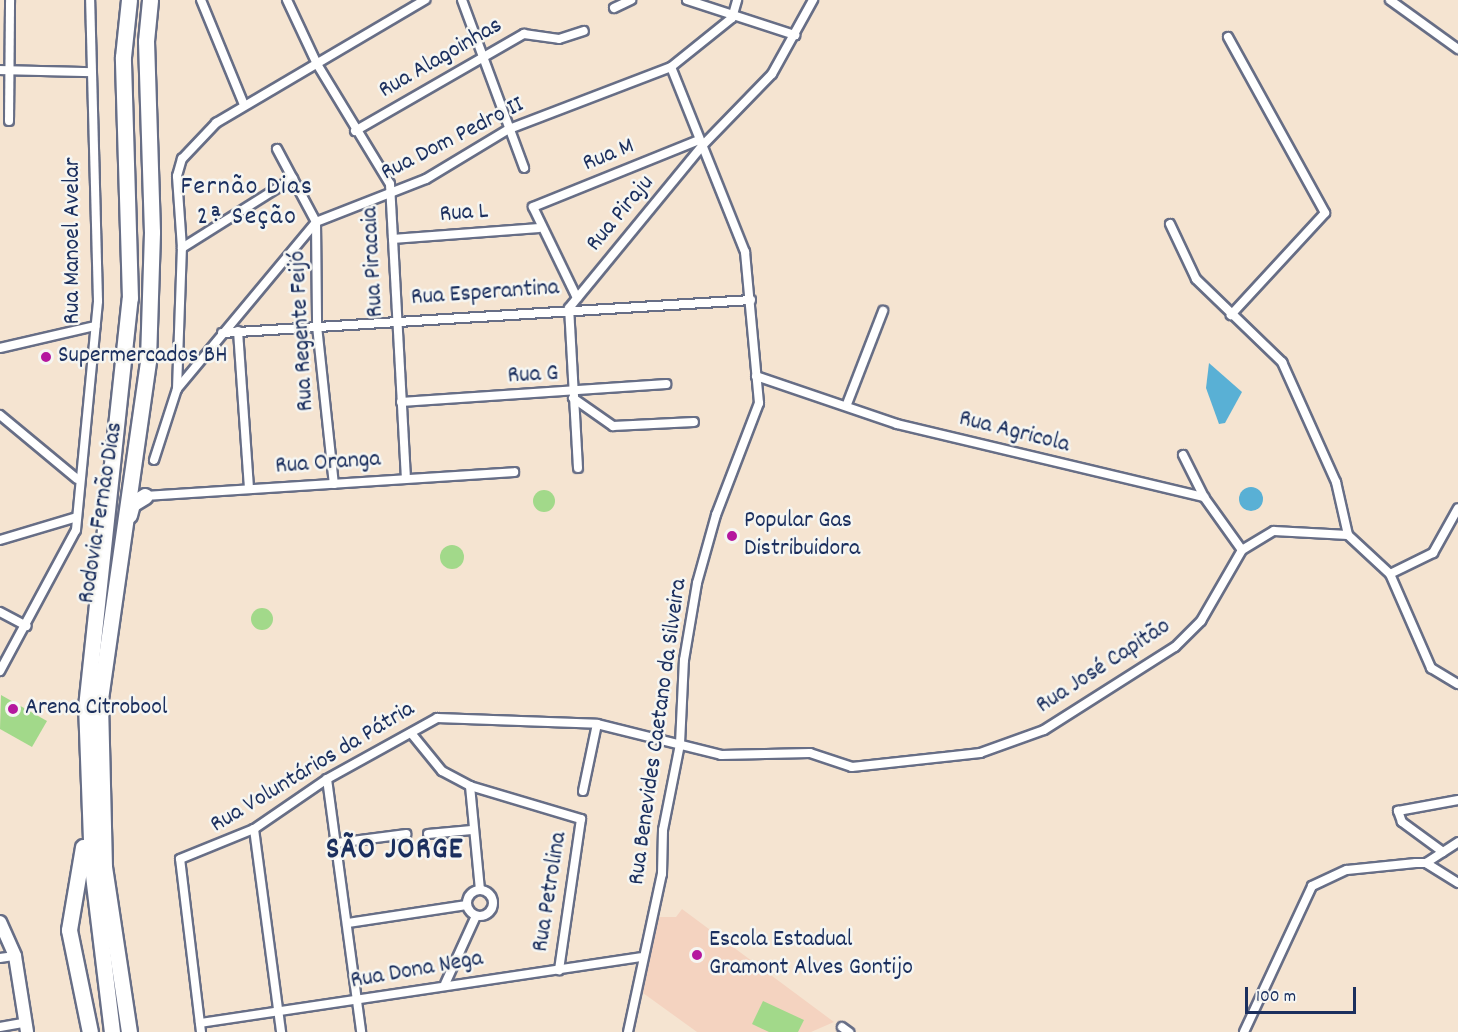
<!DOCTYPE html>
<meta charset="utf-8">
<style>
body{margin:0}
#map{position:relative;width:1458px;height:1032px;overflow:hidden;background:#f5e4d1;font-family:Dekko,sans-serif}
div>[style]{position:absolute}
.built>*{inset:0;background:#f4d3c0}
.green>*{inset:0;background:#a2d98a}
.round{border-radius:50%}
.water>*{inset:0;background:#59b0d5}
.roads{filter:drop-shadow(2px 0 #676e86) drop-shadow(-2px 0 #676e86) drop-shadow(0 2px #676e86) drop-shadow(0 -2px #676e86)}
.street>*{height:8px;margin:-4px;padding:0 4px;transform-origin:4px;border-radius:4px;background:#fff}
.street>.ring{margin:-4px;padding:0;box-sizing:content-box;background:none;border:8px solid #fff;border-radius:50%}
.secondary>*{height:12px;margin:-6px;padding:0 6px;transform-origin:6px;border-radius:6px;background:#fff}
.highway>*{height:15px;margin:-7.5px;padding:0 7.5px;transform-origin:7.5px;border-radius:7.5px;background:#fff}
.dots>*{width:16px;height:16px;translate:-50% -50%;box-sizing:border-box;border:3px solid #f6f6f2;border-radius:50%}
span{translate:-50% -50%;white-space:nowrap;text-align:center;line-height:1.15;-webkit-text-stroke:5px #f6f6f2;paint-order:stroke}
.street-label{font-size:24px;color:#1b2f5e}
.poi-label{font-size:24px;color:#1b2f5e}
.left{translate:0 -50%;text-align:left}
.neighbourhood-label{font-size:26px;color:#1b2f5e;letter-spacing:1.5px}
.district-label{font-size:30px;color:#1b2f5e;font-weight:700;letter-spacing:1.5px}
.scale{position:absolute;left:1245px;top:987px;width:111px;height:27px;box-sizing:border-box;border:3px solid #1b2f5e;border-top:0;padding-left:8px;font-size:18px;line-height:21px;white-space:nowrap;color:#1b2f5e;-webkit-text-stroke:4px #f6f6f2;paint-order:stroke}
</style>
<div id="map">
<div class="built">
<i style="clip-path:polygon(682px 909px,834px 1022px,811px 1032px,697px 1032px,643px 993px,658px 917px,676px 917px)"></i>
</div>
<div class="green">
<i class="round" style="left:533px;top:490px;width:22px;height:22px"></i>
<i class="round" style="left:440px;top:545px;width:24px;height:24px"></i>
<i class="round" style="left:251px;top:608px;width:22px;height:22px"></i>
<i style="clip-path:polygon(1px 695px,47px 721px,32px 747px,0 729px)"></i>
<i style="clip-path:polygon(763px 1001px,804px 1020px,798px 1032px,769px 1032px,752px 1024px)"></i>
</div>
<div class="water">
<i style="clip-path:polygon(1209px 363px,1242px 392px,1225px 423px,1219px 424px,1206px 388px)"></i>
<i class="round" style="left:1239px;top:487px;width:24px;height:24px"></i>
</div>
<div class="roads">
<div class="street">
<i style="left:201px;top:0;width:113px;rotate:67.7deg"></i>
<i style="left:287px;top:0;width:71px;rotate:64.9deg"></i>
<i style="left:317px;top:64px;width:140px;rotate:58.7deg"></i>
<i style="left:390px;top:184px;width:294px;rotate:86.9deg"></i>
<i style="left:462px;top:0;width:179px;rotate:69.7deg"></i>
<i style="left:687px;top:0;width:114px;rotate:18deg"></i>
<i style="left:1390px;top:0;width:84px;rotate:35.8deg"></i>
<i style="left:614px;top:8px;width:19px;rotate:-25deg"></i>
<i style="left:1228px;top:37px;width:201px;rotate:61.1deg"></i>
<i style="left:1325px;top:213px;width:139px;rotate:132.7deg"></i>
<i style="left:0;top:70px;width:90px;rotate:1.3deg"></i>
<i style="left:9px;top:121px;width:121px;rotate:-89.5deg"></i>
<i style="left:355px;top:131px;width:195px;rotate:-29.9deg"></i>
<i style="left:524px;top:34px;width:35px;rotate:8deg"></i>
<i style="left:559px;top:39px;width:26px;rotate:-18deg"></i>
<i style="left:277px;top:149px;width:83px;rotate:61.9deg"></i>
<i style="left:316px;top:222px;width:104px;rotate:89.4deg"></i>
<i style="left:317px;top:326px;width:159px;rotate:83.9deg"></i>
<i style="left:1170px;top:224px;width:61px;rotate:64.7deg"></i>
<i style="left:1196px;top:279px;width:120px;rotate:44deg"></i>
<i style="left:1282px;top:362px;width:132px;rotate:65.8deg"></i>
<i style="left:1336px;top:482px;width:54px;rotate:77.2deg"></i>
<i style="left:393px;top:239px;width:146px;rotate:-4.3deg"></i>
<i style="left:182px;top:248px;width:131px;rotate:-32.2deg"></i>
<i style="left:577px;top:298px;width:101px;rotate:-115.8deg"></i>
<i style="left:533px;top:207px;width:179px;rotate:-22deg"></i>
<i style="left:238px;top:331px;width:158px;rotate:86deg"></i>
<i style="left:222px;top:333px;width:530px;rotate:-3.57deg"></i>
<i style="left:0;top:348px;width:98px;rotate:-13deg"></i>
<i style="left:756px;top:376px;width:149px;rotate:18.8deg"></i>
<i style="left:897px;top:424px;width:316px;rotate:13.4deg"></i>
<i style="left:1204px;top:497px;width:65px;rotate:54.4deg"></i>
<i style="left:177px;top:389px;width:141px;rotate:-88deg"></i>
<i style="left:182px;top:248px;width:72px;rotate:-94deg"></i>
<i style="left:177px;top:176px;width:18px;rotate:-74deg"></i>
<i style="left:182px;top:159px;width:50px;rotate:-46.6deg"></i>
<i style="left:216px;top:123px;width:243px;rotate:-30.5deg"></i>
<i style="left:573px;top:398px;width:49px;rotate:35deg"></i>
<i style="left:613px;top:426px;width:81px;rotate:-2.8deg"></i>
<i style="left:401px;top:402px;width:266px;rotate:-3.9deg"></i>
<i style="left:847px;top:404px;width:100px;rotate:-68.8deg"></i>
<i style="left:0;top:415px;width:100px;rotate:39.7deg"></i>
<i style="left:1183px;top:455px;width:47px;rotate:63.4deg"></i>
<i style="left:154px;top:460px;width:75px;rotate:-72.1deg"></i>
<i style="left:177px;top:389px;width:217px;rotate:-50.2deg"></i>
<i style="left:316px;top:222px;width:118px;rotate:-21.4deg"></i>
<i style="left:426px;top:179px;width:97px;rotate:-31.1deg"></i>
<i style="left:509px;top:129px;width:173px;rotate:-20.9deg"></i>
<i style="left:671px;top:67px;width:78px;rotate:-38.8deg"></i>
<i style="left:732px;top:18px;width:19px;rotate:-74deg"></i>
<i style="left:578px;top:468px;width:160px;rotate:-93.2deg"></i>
<i style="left:569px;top:308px;width:210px;rotate:-50.6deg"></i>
<i style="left:702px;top:146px;width:100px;rotate:-45.8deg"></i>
<i style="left:772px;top:74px;width:85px;rotate:-61deg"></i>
<i style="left:145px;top:496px;width:370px;rotate:-3.7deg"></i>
<i style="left:0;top:540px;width:80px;rotate:-16.6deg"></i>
<i style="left:1390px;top:574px;width:48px;rotate:-26deg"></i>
<i style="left:1433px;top:553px;width:51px;rotate:-60.9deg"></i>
<i style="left:0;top:612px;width:30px;rotate:28deg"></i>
<i style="left:0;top:671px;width:160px;rotate:-61.7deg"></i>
<i style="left:76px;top:530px;width:230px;rotate:-84.5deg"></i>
<i style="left:98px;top:301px;width:301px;rotate:-91.5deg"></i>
<i style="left:411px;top:733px;width:49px;rotate:50.8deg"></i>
<i style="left:442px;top:771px;width:32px;rotate:28deg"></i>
<i style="left:470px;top:786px;width:116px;rotate:16.6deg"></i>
<i style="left:581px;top:819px;width:153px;rotate:98.3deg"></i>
<i style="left:327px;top:779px;width:255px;rotate:82.3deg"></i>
<i style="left:470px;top:786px;width:104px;rotate:84.5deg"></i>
<i style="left:583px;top:791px;width:68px;rotate:-78.2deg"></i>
<i style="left:254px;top:829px;width:205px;rotate:82.4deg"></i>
<i style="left:428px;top:834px;width:44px;rotate:-5.2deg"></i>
<i style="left:337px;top:843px;width:70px;rotate:-7.4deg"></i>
<i style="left:1443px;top:852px;width:51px;rotate:-143.8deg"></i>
<i style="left:1402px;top:822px;width:12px;rotate:-110deg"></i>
<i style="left:1398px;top:811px;width:61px;rotate:-10.4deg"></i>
<i style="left:1426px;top:863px;width:38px;rotate:-33deg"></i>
<i class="ring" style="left:467px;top:890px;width:18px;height:18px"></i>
<i style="left:348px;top:923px;width:120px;rotate:-8.6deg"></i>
<i style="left:0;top:958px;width:15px;rotate:-8deg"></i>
<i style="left:445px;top:984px;width:75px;rotate:-65.5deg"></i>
<i style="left:200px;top:1023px;width:445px;rotate:-8.5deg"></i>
<i style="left:0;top:1027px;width:27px;rotate:-10deg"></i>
<i style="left:842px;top:1027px;width:9px;rotate:36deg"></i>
<i style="left:201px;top:1032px;width:174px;rotate:-96.9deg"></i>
<i style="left:180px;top:859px;width:80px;rotate:-22.1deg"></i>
<i style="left:254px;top:829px;width:88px;rotate:-34.4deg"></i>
<i style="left:327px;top:779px;width:126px;rotate:-29deg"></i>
<i style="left:437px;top:718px;width:160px;rotate:2.1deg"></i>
<i style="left:597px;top:724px;width:128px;rotate:14deg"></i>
<i style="left:721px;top:755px;width:89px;rotate:-1.3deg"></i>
<i style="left:810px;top:753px;width:44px;rotate:18.4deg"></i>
<i style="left:852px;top:767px;width:129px;rotate:-6.2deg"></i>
<i style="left:980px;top:753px;width:68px;rotate:-19.8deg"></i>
<i style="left:1044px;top:730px;width:155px;rotate:-32.4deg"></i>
<i style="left:1175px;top:647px;width:37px;rotate:-45deg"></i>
<i style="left:1201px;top:621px;width:82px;rotate:-60deg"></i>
<i style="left:1242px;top:550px;width:37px;rotate:-31deg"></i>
<i style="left:1274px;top:531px;width:74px;rotate:3.1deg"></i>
<i style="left:1348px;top:535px;width:57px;rotate:42.9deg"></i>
<i style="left:1390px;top:574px;width:103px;rotate:66.4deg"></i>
<i style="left:1431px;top:668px;width:31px;rotate:31deg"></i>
<i style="left:628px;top:1032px;width:162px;rotate:-77.9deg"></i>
<i style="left:662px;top:874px;width:44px;rotate:-88.7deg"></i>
<i style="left:663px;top:830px;width:88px;rotate:-78.8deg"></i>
<i style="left:680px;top:744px;width:84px;rotate:-87.3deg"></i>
<i style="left:684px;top:660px;width:78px;rotate:-80.4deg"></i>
<i style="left:697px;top:583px;width:71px;rotate:-74.4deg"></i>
<i style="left:716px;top:515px;width:120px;rotate:-69deg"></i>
<i style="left:759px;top:403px;width:152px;rotate:-95.3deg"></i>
<i style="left:745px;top:252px;width:199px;rotate:-111.8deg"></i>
<i style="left:1244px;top:1032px;width:161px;rotate:-65deg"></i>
<i style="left:1312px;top:886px;width:38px;rotate:-25deg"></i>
<i style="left:1347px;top:870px;width:69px;rotate:-5.8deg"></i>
<i style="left:1416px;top:863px;width:10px"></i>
<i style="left:1426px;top:863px;width:38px;rotate:32deg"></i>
</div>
<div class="secondary">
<i style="left:0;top:922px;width:37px;rotate:66deg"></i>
<i style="left:15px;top:956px;width:77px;rotate:81deg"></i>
</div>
<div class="highway">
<i style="left:129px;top:515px;width:11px;rotate:-75deg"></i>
<i style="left:132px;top:504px;width:15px;rotate:-32deg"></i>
<i style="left:83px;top:847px;width:84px;rotate:99.6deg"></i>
<i style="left:69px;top:930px;width:104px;rotate:78.4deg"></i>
<i style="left:112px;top:1032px;width:166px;rotate:-96.9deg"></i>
<i style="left:92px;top:867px;width:160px;rotate:-92.1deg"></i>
<i style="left:86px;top:707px;width:411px;rotate:-83.9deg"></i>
<i style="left:130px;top:298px;width:241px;rotate:-91.7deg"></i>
<i style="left:123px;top:57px;width:57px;rotate:-84deg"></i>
<i style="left:129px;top:1032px;width:167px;rotate:-98.6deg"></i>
<i style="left:104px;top:867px;width:168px;rotate:-91.4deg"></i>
<i style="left:100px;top:699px;width:342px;rotate:-81.9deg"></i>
<i style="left:148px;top:360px;width:128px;rotate:-88.2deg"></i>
<i style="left:152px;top:232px;width:191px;rotate:-91.8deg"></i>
<i style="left:146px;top:41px;width:41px;rotate:-84.4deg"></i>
</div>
</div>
<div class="dots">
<i style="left:46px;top:357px;background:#b5179e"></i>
<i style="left:732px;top:536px;background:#b5179e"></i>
<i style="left:13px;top:709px;background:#b5179e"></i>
<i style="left:697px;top:955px;background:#b5179e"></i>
</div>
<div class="street-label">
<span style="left:441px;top:59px;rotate:-30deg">Rua Alagoinhas</span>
<span style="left:453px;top:140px;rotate:-27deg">Rua Dom Pedro II</span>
<span style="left:609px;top:156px;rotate:-22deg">Rua M</span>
<span style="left:464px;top:214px;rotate:-4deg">Rua L</span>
<span style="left:621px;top:214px;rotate:-50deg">Rua Piraju</span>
<span style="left:74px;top:241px;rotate:-90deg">Rua Manoel Avelar</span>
<span style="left:374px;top:262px;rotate:-93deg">Rua Piracaia</span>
<span style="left:485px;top:294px;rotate:-4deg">Rua Esperantina</span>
<span style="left:303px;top:331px;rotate:-93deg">Rua Regente Feijó</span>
<span style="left:533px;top:376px;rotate:-3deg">Rua G</span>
<span style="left:1014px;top:433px;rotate:14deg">Rua Agricola</span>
<span style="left:328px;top:464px;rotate:-4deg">Rua Oranga</span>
<span style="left:102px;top:513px;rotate:-81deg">Rodovia Fernão Dias</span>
<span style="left:1104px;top:667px;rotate:-33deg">Rua José Capitão</span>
<span style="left:659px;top:732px;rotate:-82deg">Rua Benevides Caetano da Silveira</span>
<span style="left:313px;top:768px;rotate:-31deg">Rua Voluntários da Pátria</span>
<span style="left:551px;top:892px;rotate:-81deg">Rua Petrolina</span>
<span style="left:417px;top:971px;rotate:-10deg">Rua Dona Nega</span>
</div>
<div class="poi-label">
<span class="left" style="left:58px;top:357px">Supermercados BH</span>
<span class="left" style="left:744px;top:536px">Popular Gas<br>Distribuidora</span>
<span class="left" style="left:25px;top:709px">Arena Citrobool</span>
<span class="left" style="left:709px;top:955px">Escola Estadual<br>Gramont Alves Gontijo</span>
</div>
<div class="neighbourhood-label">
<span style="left:247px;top:203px">Fernão Dias<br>2ª Seção</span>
</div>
<div class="district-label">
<span style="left:395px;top:852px">SÃO JORGE</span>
</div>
<div class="scale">100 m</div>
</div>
